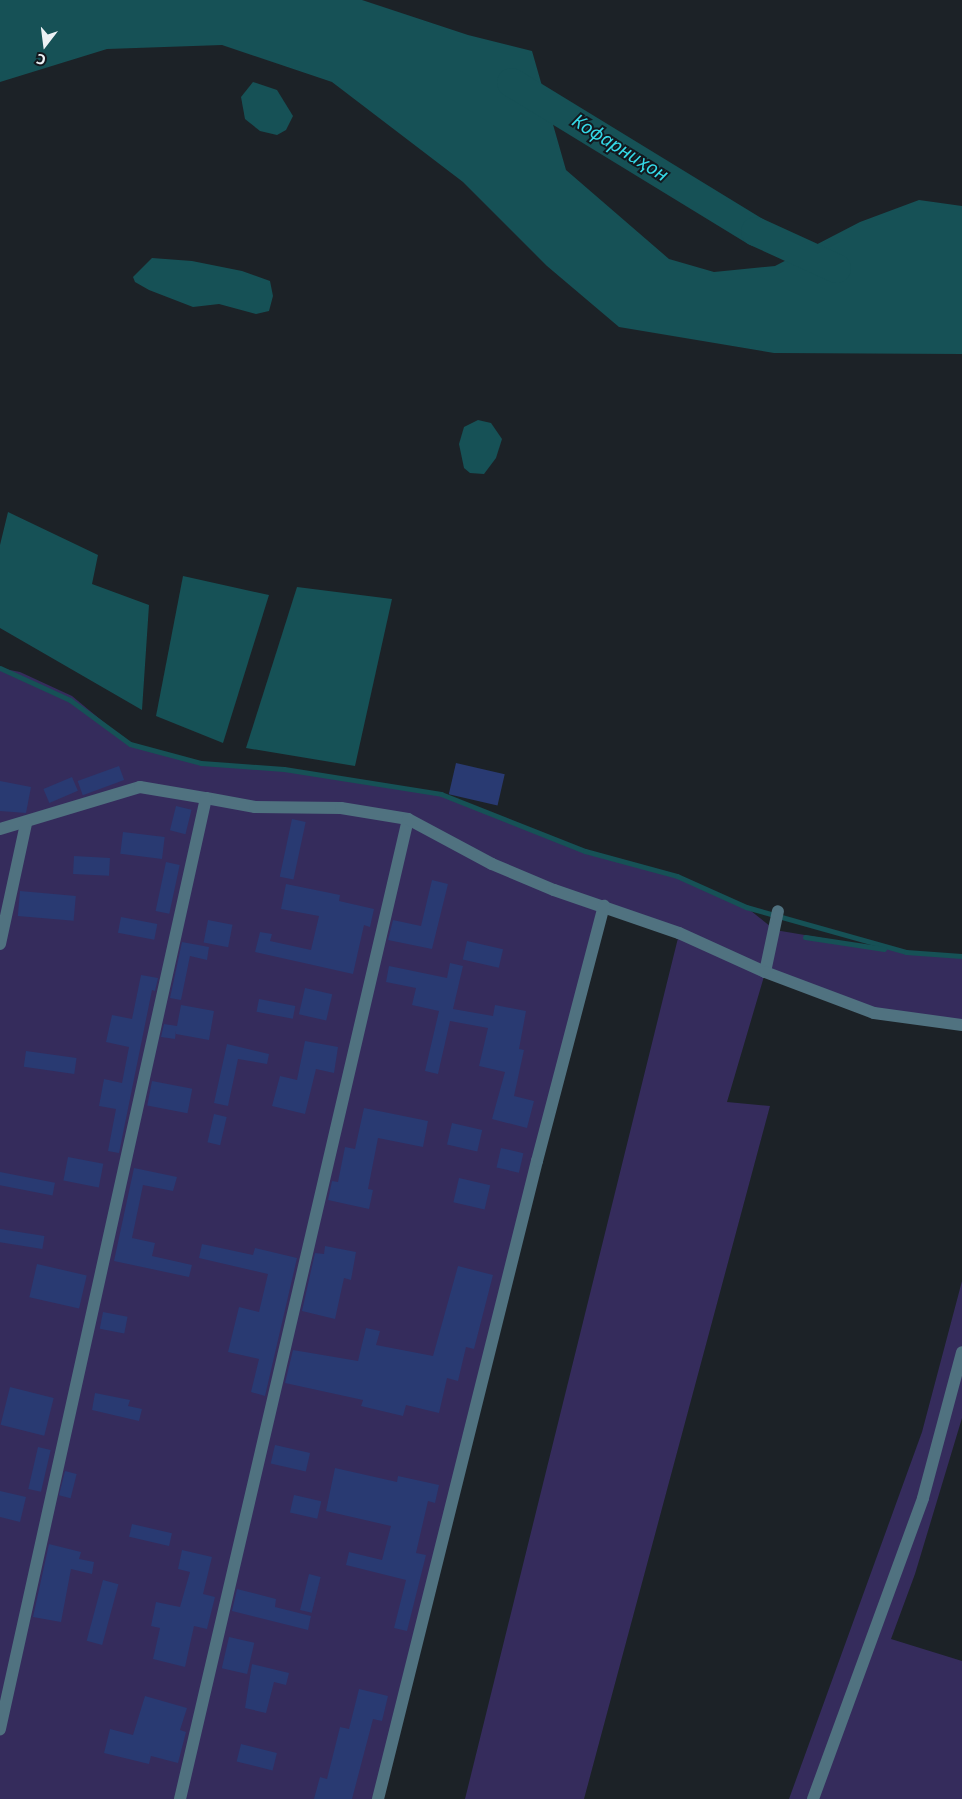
<!DOCTYPE html>
<meta charset="utf-8">
<style>
body{margin:0}
#map{position:relative;width:962px;height:1799px;overflow:hidden;background:#1c2227;font-family:"Noto Sans",sans-serif}
div>[style]{position:absolute}
.green>*{inset:0;background:#352c5c}
.water>*{inset:0;background:#165156}
.stream>*{height:5px;margin:-2.5px;padding:0 2.5px;transform-origin:2.5px;border-radius:2.5px;background:#165156}
.river>*{height:29px;margin:-14.5px;padding:0 14.5px;transform-origin:14.5px;border-radius:14.5px;background:#165156}
.building>*{inset:0;background:#293a72;transform-origin:0 0}
.minor>*{height:12px;margin:-6px;padding:0 6px;transform-origin:6px;border-radius:6px;background:#507280}
span{translate:-50% -50%;white-space:nowrap;text-align:center;line-height:1.15;-webkit-text-stroke:4px #13181e;paint-order:stroke}
.water-label{font-size:19px;color:#35d9e7;font-style:italic}
.north{position:absolute;left:20px;top:20px;width:50px;height:50px;-webkit-text-stroke:4px #13181e;paint-order:stroke;rotate:195deg;font-size:14px;font-weight:700;line-height:20px;text-align:center;color:#edf1f5}
.north::after{content:'';display:block;margin:auto;width:18px;height:22px;background:#edf1f5;clip-path:polygon(50% 0,100% 100%,50% 72%,0 100%)}
</style>
<div id="map">
<div class="green">
<i style="clip-path:polygon(0 668px,20px 672px,72px 696px,130px 744px,201px 763px,284px 769px,441px 794px,585px 851px,677px 876px,746px 907px,775px 930px,906px 952px,962px 956px,962px 1025px,874px 1013px,765px 973px,727px 1102px,770px 1106px,584px 1799px,465px 1799px,679px 934px,604px 906px,378px 1799px,0 1799px)"></i>
<i style="clip-path:polygon(962px 1281px,962px 1418px,915px 1574px,891px 1639px,962px 1661px,962px 1799px,789px 1799px,922px 1432px)"></i>
</div>
<div class="water">
<i style="clip-path:polygon(0 0,362px 0,468px 35px,532px 51px,566px 170px,669px 259px,714px 272px,775px 266px,860px 222px,919px 200px,962px 206px,962px 354px,774px 353px,619px 327px,547px 266px,463px 182px,332px 82px,222px 45px,107px 49px,0 82px)"></i>
<i style="clip-path:polygon(253px 82px,277px 90px,293px 116px,286px 130px,277px 135px,260px 131px,245px 119px,241px 97px)"></i>
<i style="clip-path:polygon(152px 258px,192px 261px,242px 271px,270px 281px,273px 296px,269px 311px,256px 314px,219px 304px,193px 307px,149px 290px,135px 282px,133px 277px)"></i>
<i style="clip-path:polygon(478px 420px,491px 423px,502px 439px,496px 458px,484px 474px,470px 473px,464px 468px,459px 444px,464px 427px)"></i>
<i style="clip-path:polygon(8px 512px,98px 555px,92px 584px,149px 605px,142px 710px,0 628px,0 545px)"></i>
<i style="clip-path:polygon(183px 576px,269px 595px,223px 743px,156px 716px)"></i>
<i style="clip-path:polygon(297px 587px,392px 599px,355px 766px,246px 748px)"></i>
</div>
<div class="stream">
<i style="left:0;top:668px;width:77px;rotate:24.6deg"></i>
<i style="left:70px;top:700px;width:74px;rotate:36.3deg"></i>
<i style="left:130px;top:744px;width:73px;rotate:15deg"></i>
<i style="left:201px;top:763px;width:83px;rotate:4.1deg"></i>
<i style="left:284px;top:769px;width:159px;rotate:9deg"></i>
<i style="left:441px;top:794px;width:155px;rotate:21.6deg"></i>
<i style="left:585px;top:851px;width:95px;rotate:15.2deg"></i>
<i style="left:677px;top:876px;width:76px;rotate:24.2deg"></i>
<i style="left:746px;top:907px;width:166px;rotate:15.7deg"></i>
<i style="left:906px;top:952px;width:56px;rotate:4.1deg"></i>
<i style="left:805px;top:937px;width:80px;rotate:8.6deg"></i>
</div>
<div class="river">
<i style="left:511px;top:82px;width:286px;rotate:31.4deg"></i>
<i style="left:755px;top:231px;width:89px;rotate:24.6deg"></i>
</div>
<div class="building">
<i style="left:456px;top:763px;width:50px;height:32px;rotate:13deg"></i>
<i style="left:119px;top:766px;width:15px;height:44px;rotate:70deg"></i>
<i style="left:72px;top:777px;width:15px;height:31px;rotate:67deg"></i>
<i style="clip-path:polygon(0 781px,31px 787px,26px 813px,0 811px)"></i>
<i style="left:176px;top:806px;width:16px;height:25px;rotate:14deg"></i>
<i style="left:292px;top:819px;width:14px;height:59px;rotate:12deg"></i>
<i style="left:123px;top:832px;width:42px;height:22px;rotate:7deg"></i>
<i style="left:74px;top:856px;width:36px;height:18px;rotate:3deg"></i>
<i style="left:166px;top:862px;width:14px;height:50px;rotate:12deg"></i>
<i style="clip-path:polygon(432px 880px,448px 884px,432px 949px,388px 940px,393px 920px,421px 926px)"></i>
<i style="clip-path:polygon(286px 884px,340px 895px,339px 901px,374px 909px,370px 927px,364px 925px,353px 974px,255px 952px,260px 932px,272px 934px,270px 941px,311px 950px,319px 916px,281px 909px)"></i>
<i style="left:20px;top:891px;width:56px;height:25px;rotate:5deg"></i>
<i style="left:121px;top:917px;width:37px;height:16px;rotate:11deg"></i>
<i style="left:208px;top:920px;width:25px;height:23px;rotate:11deg"></i>
<i style="left:467px;top:941px;width:37px;height:19px;rotate:13deg"></i>
<i style="clip-path:polygon(182px 942px,209px 947px,207px 960px,190px 956px,181px 1000px,170px 998px)"></i>
<i style="clip-path:polygon(450px 963px,463px 966px,453px 1009px,493px 1016px,495px 1005px,526px 1011px,519px 1049px,524px 1050px,514px 1096px,534px 1101px,527px 1128px,492px 1119px,505px 1072px,479px 1066px,488px 1028px,450px 1021px,438px 1074px,425px 1071px,439px 1011px,412px 1005px,416px 988px,386px 982px,389px 966px,447px 978px)"></i>
<i style="clip-path:polygon(141px 975px,158px 978px,155px 991px,152px 990px,119px 1153px,108px 1151px,116px 1109px,99px 1106px,104px 1079px,122px 1083px,129px 1047px,106px 1042px,112px 1015px,132px 1019px)"></i>
<i style="left:305px;top:988px;width:28px;height:27px;rotate:13deg"></i>
<i style="left:259px;top:999px;width:37px;height:13px;rotate:11deg"></i>
<i style="clip-path:polygon(181px 1005px,214px 1011px,209px 1040px,176px 1034px,176px 1031px,175px 1039px,161px 1037px,164px 1024px,177px 1026px)"></i>
<i style="clip-path:polygon(305px 1041px,338px 1047px,334px 1073px,316px 1069px,305px 1114px,272px 1106px,280px 1076px,297px 1080px)"></i>
<i style="clip-path:polygon(227px 1044px,269px 1054px,267px 1064px,238px 1059px,228px 1106px,214px 1103px)"></i>
<i style="left:26px;top:1051px;width:51px;height:16px;rotate:8deg"></i>
<i style="left:152px;top:1081px;width:41px;height:25px;rotate:11deg"></i>
<i style="clip-path:polygon(364px 1108px,428px 1121px,423px 1147px,378px 1138px,368px 1189px,373px 1190px,369px 1209px,328px 1200px,332px 1181px,338px 1182px,345px 1147px,355px 1149px)"></i>
<i style="left:214px;top:1114px;width:13px;height:29px;rotate:13deg"></i>
<i style="left:452px;top:1123px;width:31px;height:22px;rotate:13deg"></i>
<i style="left:501px;top:1148px;width:23px;height:20px;rotate:13deg"></i>
<i style="left:68px;top:1157px;width:36px;height:24px;rotate:11deg"></i>
<i style="clip-path:polygon(134px 1168px,177px 1177px,173px 1191px,143px 1185px,132px 1238px,155px 1243px,152px 1256px,192px 1265px,189px 1277px,114px 1261px)"></i>
<i style="left:0;top:1172px;width:56px;height:13px;rotate:11deg"></i>
<i style="left:459px;top:1178px;width:32px;height:25px;rotate:13deg"></i>
<i style="left:0;top:1229px;width:45px;height:13px;rotate:9deg"></i>
<i style="clip-path:polygon(202px 1244px,253px 1255px,255px 1248px,297px 1258px,265px 1396px,251px 1392px,259px 1359px,228px 1352px,239px 1307px,259px 1312px,268px 1274px,199px 1258px)"></i>
<i style="clip-path:polygon(325px 1246px,356px 1252px,351px 1280px,344px 1278px,335px 1319px,302px 1311px,315px 1253px,324px 1254px)"></i>
<i style="left:37px;top:1264px;width:51px;height:34px;rotate:13deg"></i>
<i style="clip-path:polygon(458px 1266px,493px 1275px,474px 1349px,466px 1347px,458px 1381px,447px 1378px,439px 1413px,406px 1405px,403px 1416px,361px 1406px,363px 1400px,285px 1383px,293px 1350px,358px 1361px,366px 1328px,380px 1331px,376px 1345px,433px 1356px)"></i>
<i style="left:103px;top:1312px;width:25px;height:17px;rotate:11deg"></i>
<i style="left:10px;top:1387px;width:45px;height:39px;rotate:14deg"></i>
<i style="clip-path:polygon(95px 1393px,130px 1400px,128px 1406px,142px 1409px,139px 1421px,92px 1410px)"></i>
<i style="left:275px;top:1445px;width:36px;height:19px;rotate:13deg"></i>
<i style="left:38px;top:1447px;width:13px;height:43px;rotate:13deg"></i>
<i style="clip-path:polygon(335px 1468px,397px 1482px,398px 1476px,439px 1485px,435px 1503px,428px 1501px,416px 1553px,426px 1555px,407px 1631px,394px 1628px,406px 1580px,346px 1565px,349px 1552px,382px 1560px,391px 1526px,326px 1511px)"></i>
<i style="left:65px;top:1471px;width:12px;height:25px;rotate:14deg"></i>
<i style="clip-path:polygon(0 1491px,26px 1497px,20px 1522px,0 1517px)"></i>
<i style="left:294px;top:1495px;width:28px;height:18px;rotate:13deg"></i>
<i style="left:132px;top:1524px;width:41px;height:13px;rotate:13deg"></i>
<i style="clip-path:polygon(49px 1544px,81px 1552px,79px 1559px,94px 1562px,92px 1574px,71px 1569px,61px 1622px,33px 1617px)"></i>
<i style="clip-path:polygon(182px 1550px,212px 1557px,203px 1594px,215px 1597px,207px 1629px,194px 1626px,185px 1667px,153px 1659px,160px 1628px,151px 1626px,156px 1602px,180px 1607px,190px 1572px,178px 1569px)"></i>
<i style="left:309px;top:1574px;width:12px;height:37px;rotate:14deg"></i>
<i style="left:103px;top:1580px;width:16px;height:63px;rotate:15deg"></i>
<i style="clip-path:polygon(237px 1589px,276px 1599px,275px 1607px,311px 1616px,308px 1630px,232px 1611px)"></i>
<i style="left:229px;top:1637px;width:26px;height:32px;rotate:13deg"></i>
<i style="clip-path:polygon(252px 1664px,289px 1673px,286px 1685px,274px 1682px,266px 1713px,245px 1708px)"></i>
<i style="clip-path:polygon(359px 1689px,388px 1696px,382px 1721px,373px 1719px,352px 1799px,314px 1799px,320px 1777px,327px 1779px,340px 1727px,349px 1729px)"></i>
<i style="clip-path:polygon(145px 1696px,187px 1708px,180px 1730px,186px 1732px,178px 1763px,151px 1756px,149px 1764px,104px 1753px,110px 1729px,133px 1735px)"></i>
<i style="left:241px;top:1744px;width:37px;height:18px;rotate:14deg"></i>
</div>
<div class="minor">
<i style="left:206px;top:798px;width:50px;rotate:10.4deg"></i>
<i style="left:255px;top:807px;width:86px;rotate:0.7deg"></i>
<i style="left:341px;top:808px;width:68px;rotate:9.3deg"></i>
<i style="left:0;top:829px;width:146px;rotate:-16.7deg"></i>
<i style="left:140px;top:787px;width:67px;rotate:9.5deg"></i>
<i style="left:206px;top:798px;width:954px;rotate:102.48deg"></i>
<i style="left:0;top:944px;width:123px;rotate:-77.8deg"></i>
<i style="left:765px;top:972px;width:62px;rotate:-78deg"></i>
<i style="left:180px;top:1799px;width:1006px;rotate:-76.9deg"></i>
<i style="left:408px;top:819px;width:95px;rotate:28.2deg"></i>
<i style="left:492px;top:864px;width:67px;rotate:22.8deg"></i>
<i style="left:554px;top:890px;width:132px;rotate:19deg"></i>
<i style="left:679px;top:933px;width:94px;rotate:24.4deg"></i>
<i style="left:765px;top:972px;width:116px;rotate:20.6deg"></i>
<i style="left:874px;top:1013px;width:89px;rotate:7.8deg"></i>
<i style="left:378px;top:1799px;width:658px;rotate:-76.01deg"></i>
<i style="left:537px;top:1161px;width:264px;rotate:-75.3deg"></i>
<i style="left:813px;top:1799px;width:320px;rotate:-69.9deg"></i>
<i style="left:923px;top:1498px;width:151px;rotate:-75deg"></i>
</div>
<div class="water-label">
<span style="left:620px;top:148px;rotate:32deg">Кофарниҳон</span>
</div>
<div class="north">С</div>
</div>
